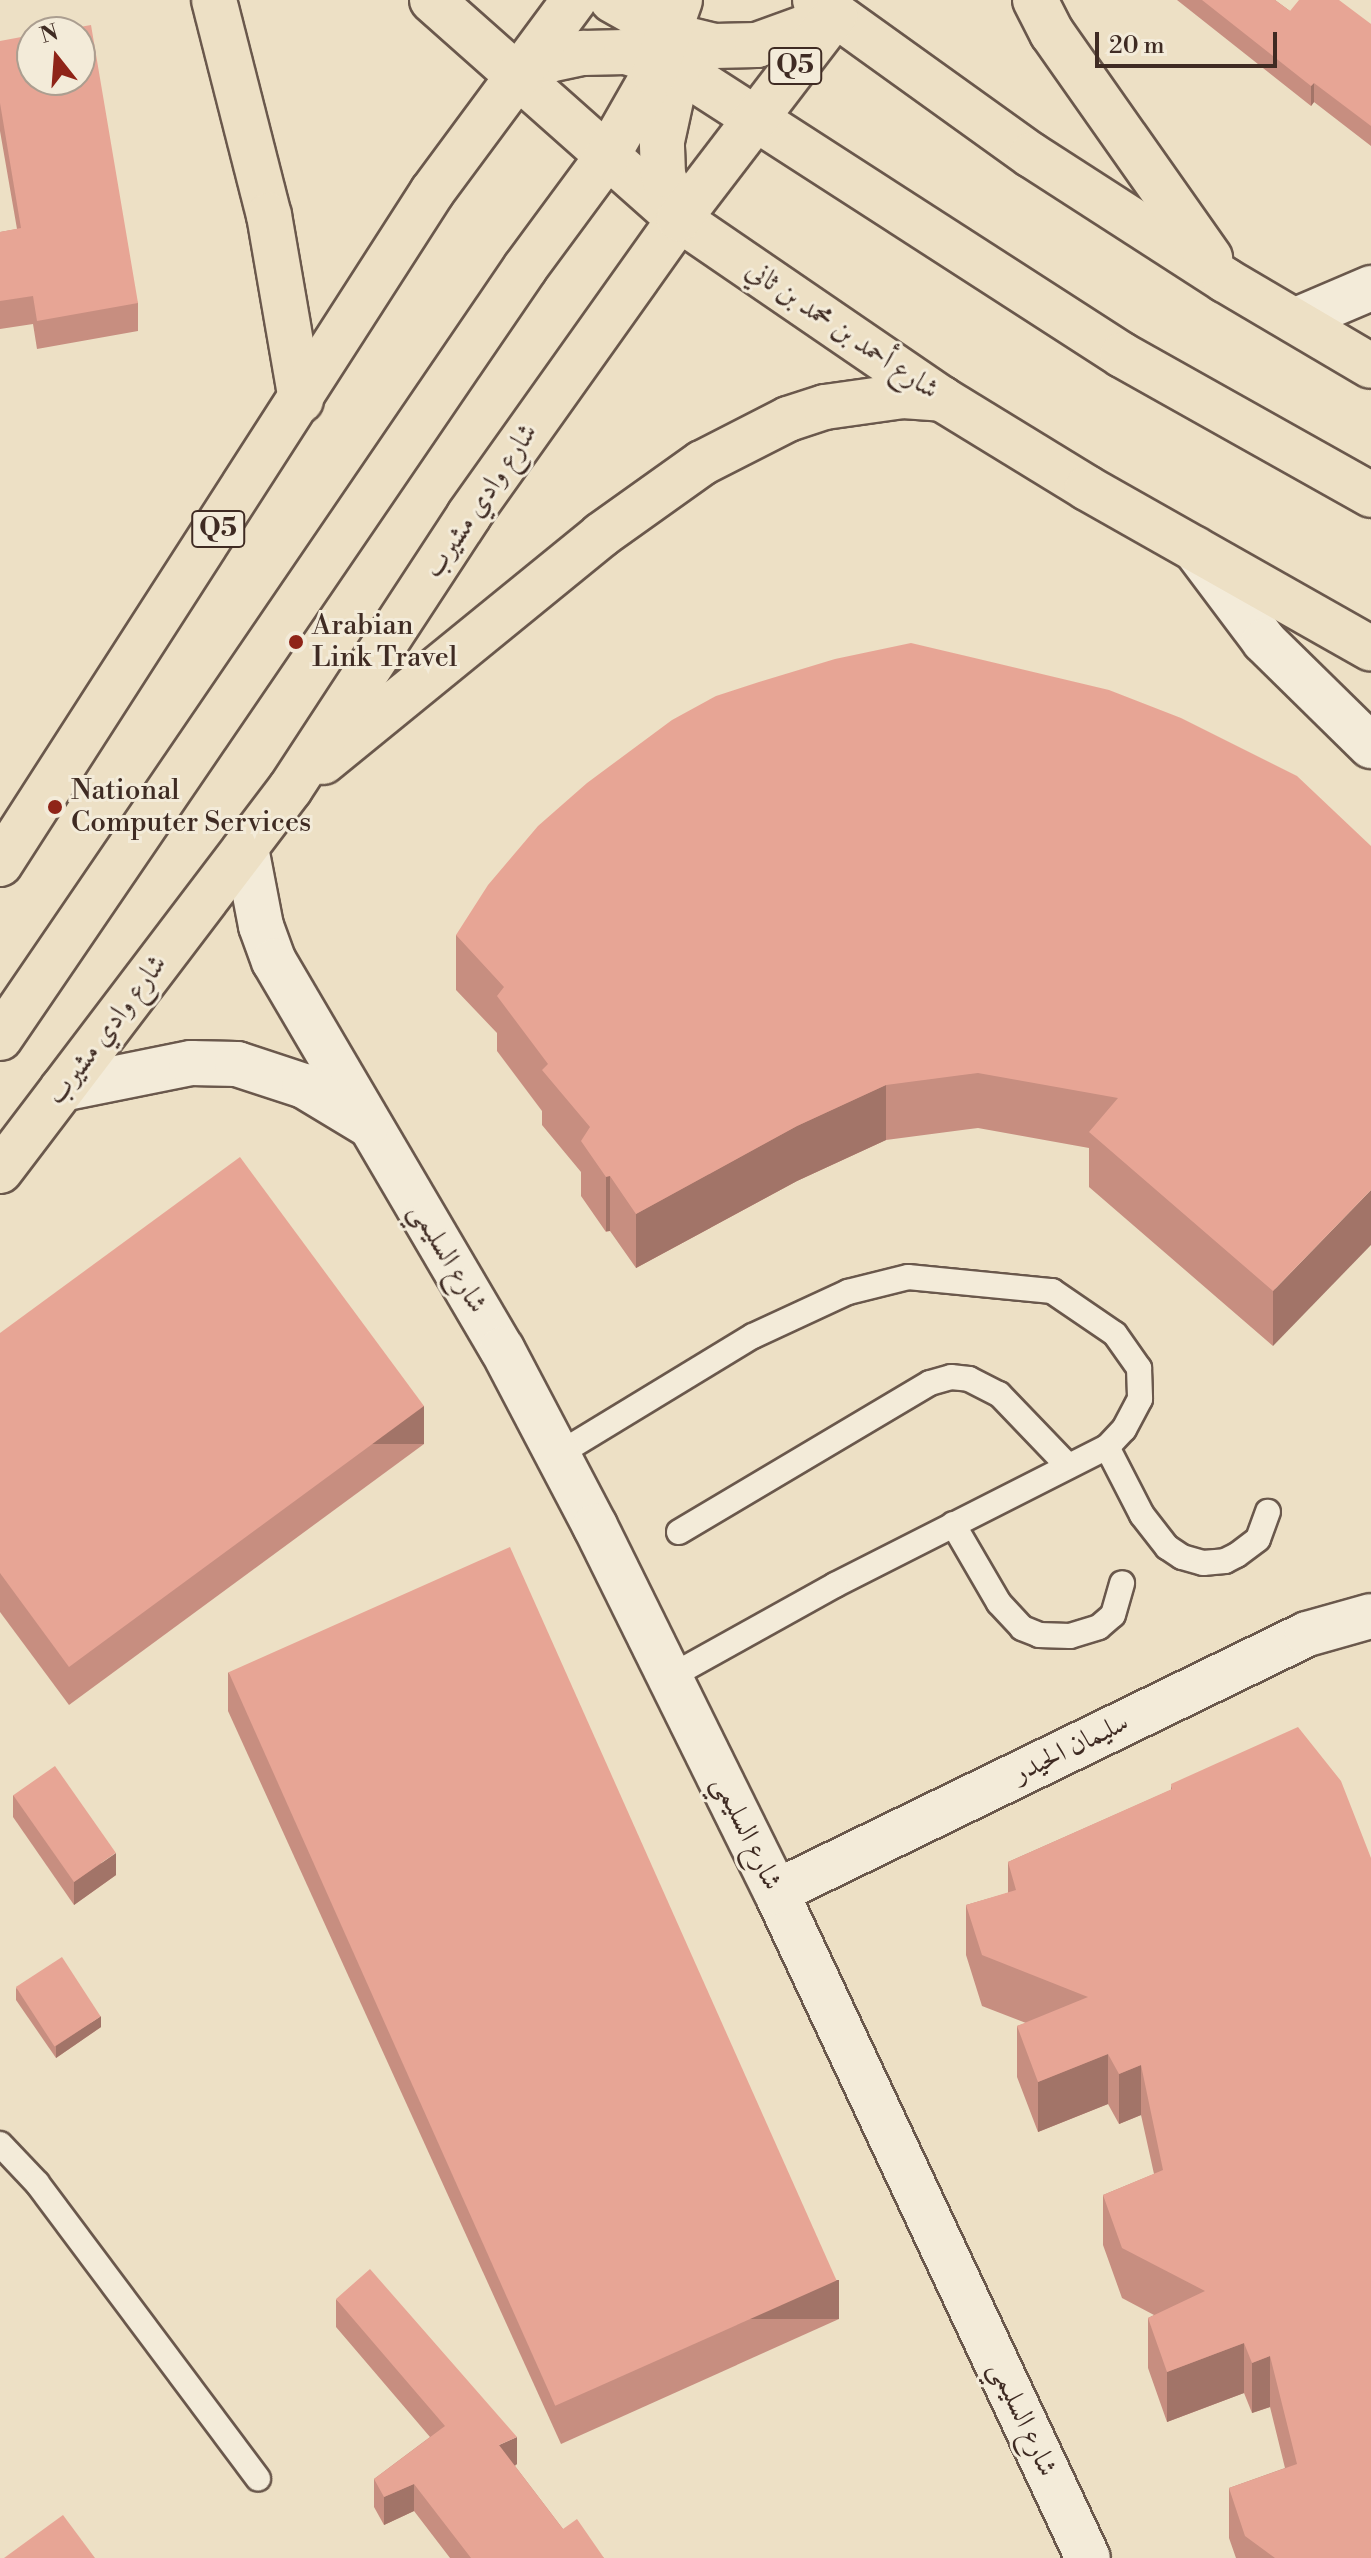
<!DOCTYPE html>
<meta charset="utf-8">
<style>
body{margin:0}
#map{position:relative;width:1371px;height:2558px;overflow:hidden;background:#ede0c5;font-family:"Libre Bodoni",Amiri,serif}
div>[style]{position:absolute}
.roads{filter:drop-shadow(2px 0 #6a584c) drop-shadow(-2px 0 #6a584c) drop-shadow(0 2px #6a584c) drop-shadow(0 -2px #6a584c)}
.service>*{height:24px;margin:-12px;padding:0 12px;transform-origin:12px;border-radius:12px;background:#f3ebd9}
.minor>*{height:44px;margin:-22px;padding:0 22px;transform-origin:22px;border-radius:22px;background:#f3ebd9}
.primary>*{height:44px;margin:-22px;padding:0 22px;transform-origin:22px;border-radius:22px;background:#ede0c5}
.wall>*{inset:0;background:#c78e80}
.shaded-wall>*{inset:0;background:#a27468;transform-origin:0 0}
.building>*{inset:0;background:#e7a595;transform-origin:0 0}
.dots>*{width:22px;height:22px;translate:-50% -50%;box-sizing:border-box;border:4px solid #f3ebd9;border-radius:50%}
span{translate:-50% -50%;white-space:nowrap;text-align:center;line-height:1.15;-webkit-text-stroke:6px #f3ebd9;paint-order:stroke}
.shield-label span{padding:2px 6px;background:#f3ebd9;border:2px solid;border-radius:6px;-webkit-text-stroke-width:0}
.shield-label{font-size:26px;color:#3f2b23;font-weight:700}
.street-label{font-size:28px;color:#3f2b23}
.poi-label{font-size:28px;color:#3f2b23}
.left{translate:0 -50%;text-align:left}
.north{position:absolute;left:16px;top:16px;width:80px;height:80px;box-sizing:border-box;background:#f3ebd9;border:2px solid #ab9e90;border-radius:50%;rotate:343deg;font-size:22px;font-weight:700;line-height:32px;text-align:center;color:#3f2b23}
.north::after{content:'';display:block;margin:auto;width:28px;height:36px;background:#8f2418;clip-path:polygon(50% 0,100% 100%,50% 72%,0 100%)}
.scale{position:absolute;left:1095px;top:32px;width:182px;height:36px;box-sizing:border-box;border:4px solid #3f2b23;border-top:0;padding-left:10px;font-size:24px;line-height:28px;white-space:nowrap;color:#3f2b23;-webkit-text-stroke:6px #f3ebd9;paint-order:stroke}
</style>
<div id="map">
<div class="roads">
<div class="service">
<i style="left:1107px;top:1447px;width:76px;rotate:62.8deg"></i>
<i style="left:1142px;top:1515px;width:41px;rotate:52deg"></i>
<i style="left:1167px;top:1547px;width:18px;rotate:34deg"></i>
<i style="left:1182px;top:1557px;width:22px;rotate:16deg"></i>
<i style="left:1203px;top:1563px;width:22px;rotate:-5deg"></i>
<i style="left:1225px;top:1561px;width:13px;rotate:-27deg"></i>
<i style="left:1237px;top:1555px;width:26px;rotate:-37deg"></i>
<i style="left:1258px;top:1539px;width:29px;rotate:-70deg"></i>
<i style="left:557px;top:1455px;width:229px;rotate:-31.3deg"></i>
<i style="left:753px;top:1336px;width:105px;rotate:-24.9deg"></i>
<i style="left:848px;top:1292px;width:62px;rotate:-14deg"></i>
<i style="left:908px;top:1277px;width:145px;rotate:5.6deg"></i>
<i style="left:1052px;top:1291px;width:76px;rotate:34.3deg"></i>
<i style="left:1115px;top:1334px;width:42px;rotate:54.8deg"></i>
<i style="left:1139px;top:1368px;width:31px;rotate:88deg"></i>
<i style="left:1140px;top:1399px;width:34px;rotate:118deg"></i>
<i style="left:1124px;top:1429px;width:25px;rotate:133deg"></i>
<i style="left:1107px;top:1447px;width:305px;rotate:153.1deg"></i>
<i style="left:835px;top:1585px;width:189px;rotate:150.9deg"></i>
<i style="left:953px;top:1524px;width:91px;rotate:59.8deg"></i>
<i style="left:999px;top:1603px;width:34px;rotate:47deg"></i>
<i style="left:1022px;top:1628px;width:18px;rotate:22deg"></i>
<i style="left:1039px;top:1635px;width:31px;rotate:2deg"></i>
<i style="left:1070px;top:1636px;width:30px;rotate:-17deg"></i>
<i style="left:1099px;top:1627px;width:18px;rotate:-41deg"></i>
<i style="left:1113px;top:1615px;width:33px;rotate:-74deg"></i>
<i style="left:679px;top:1532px;width:292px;rotate:-30.7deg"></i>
<i style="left:930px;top:1383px;width:22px;rotate:-16deg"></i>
<i style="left:951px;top:1377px;width:18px;rotate:6deg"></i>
<i style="left:969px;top:1379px;width:34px;rotate:27deg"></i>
<i style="left:999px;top:1394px;width:100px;rotate:46.2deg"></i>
<i style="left:0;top:2144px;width:54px;rotate:46.5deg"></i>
<i style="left:37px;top:2183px;width:369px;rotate:53.2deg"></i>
</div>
<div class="minor">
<i style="left:1296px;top:320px;width:82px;rotate:-23.1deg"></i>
<i style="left:1195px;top:549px;width:115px;rotate:53.1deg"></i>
<i style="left:1264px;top:641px;width:150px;rotate:44.5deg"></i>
<i style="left:246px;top:848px;width:79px;rotate:79.1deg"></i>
<i style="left:261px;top:926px;width:37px;rotate:70deg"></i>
<i style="left:274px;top:961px;width:450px;rotate:59.6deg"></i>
<i style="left:502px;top:1349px;width:200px;rotate:62.3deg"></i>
<i style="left:595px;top:1526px;width:408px;rotate:63.7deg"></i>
<i style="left:776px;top:1892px;width:735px;rotate:64.9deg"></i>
<i style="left:62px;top:1089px;width:132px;rotate:-11.4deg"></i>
<i style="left:191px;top:1063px;width:46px;rotate:1.2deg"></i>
<i style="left:237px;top:1064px;width:71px;rotate:18.2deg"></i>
<i style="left:304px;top:1086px;width:74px;rotate:31.1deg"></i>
<i style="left:776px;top:1892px;width:590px;rotate:-25.91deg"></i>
<i style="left:1307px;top:1634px;width:66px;rotate:-15.7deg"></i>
</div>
<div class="primary">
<i style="left:214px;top:0;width:222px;rotate:75.7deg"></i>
<i style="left:269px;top:215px;width:188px;rotate:80.2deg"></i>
<i style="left:432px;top:0;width:330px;rotate:41.6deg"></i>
<i style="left:679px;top:219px;width:319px;rotate:34.4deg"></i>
<i style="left:942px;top:399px;width:170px;rotate:31.5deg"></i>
<i style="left:1087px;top:488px;width:326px;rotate:29.5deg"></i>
<i style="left:612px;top:0;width:76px;rotate:29.3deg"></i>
<i style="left:678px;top:37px;width:37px;rotate:14deg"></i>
<i style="left:714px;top:46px;width:43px;rotate:-1.3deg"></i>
<i style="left:757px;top:45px;width:77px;rotate:-19.9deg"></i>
<i style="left:815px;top:0;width:266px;rotate:35.7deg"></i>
<i style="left:1031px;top:155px;width:231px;rotate:32.8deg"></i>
<i style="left:1225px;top:280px;width:169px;rotate:30.5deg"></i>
<i style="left:1035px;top:0;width:37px;rotate:63deg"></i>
<i style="left:1052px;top:33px;width:275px;rotate:54.9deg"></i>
<i style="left:515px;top:76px;width:38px;rotate:-25deg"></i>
<i style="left:549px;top:60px;width:35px;rotate:-12deg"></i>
<i style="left:583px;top:53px;width:43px;rotate:-1.3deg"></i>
<i style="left:626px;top:52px;width:53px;rotate:17.4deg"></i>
<i style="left:677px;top:68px;width:530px;rotate:32.82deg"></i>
<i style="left:1122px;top:355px;width:286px;rotate:29.3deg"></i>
<i style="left:679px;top:219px;width:47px;rotate:-110deg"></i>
<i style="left:663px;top:175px;width:34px;rotate:-92deg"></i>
<i style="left:662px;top:141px;width:80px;rotate:-77.7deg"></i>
<i style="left:323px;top:762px;width:359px;rotate:-39.2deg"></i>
<i style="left:601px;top:535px;width:124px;rotate:-35.5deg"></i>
<i style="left:702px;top:463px;width:97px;rotate:-27.1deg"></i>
<i style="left:788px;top:419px;width:39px;rotate:-18deg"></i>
<i style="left:825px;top:407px;width:79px;rotate:-8deg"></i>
<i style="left:903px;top:396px;width:39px;rotate:4deg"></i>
<i style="left:0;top:864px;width:799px;rotate:-57.26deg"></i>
<i style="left:432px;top:192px;width:239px;rotate:-53.5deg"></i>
<i style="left:0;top:1038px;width:932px;rotate:-55.71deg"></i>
<i style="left:525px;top:268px;width:137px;rotate:-53.6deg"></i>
<i style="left:606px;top:158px;width:97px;rotate:-60.3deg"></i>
<i style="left:654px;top:74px;width:78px;rotate:-70.6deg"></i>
<i style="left:0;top:1171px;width:480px;rotate:-52.8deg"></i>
<i style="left:290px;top:789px;width:327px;rotate:-56.8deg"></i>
<i style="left:469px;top:515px;width:363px;rotate:-54.6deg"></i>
<i style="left:679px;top:219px;width:257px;rotate:-52.6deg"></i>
</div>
</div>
<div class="wall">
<i style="clip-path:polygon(1177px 0,1275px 0,1290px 11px,1371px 24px,1371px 146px,1314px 102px,1311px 106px)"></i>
<i style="clip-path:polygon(0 41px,138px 303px,138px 331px,37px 349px,33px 324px,0 329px,0 232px,17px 229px,0 131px)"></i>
<i style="clip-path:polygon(1297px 776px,1273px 1346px,1089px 1187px,1089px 1148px,978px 1128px,886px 1140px,797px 1181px,636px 1268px,610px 1231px,606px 1232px,581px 1196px,581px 1172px,542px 1125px,542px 1111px,497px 1051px,497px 1033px,456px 990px,456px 935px)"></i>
<i style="clip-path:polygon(0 1333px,424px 1444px,69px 1705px,0 1612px)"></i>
<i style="clip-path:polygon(228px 1672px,839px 2319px,561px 2444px,228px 1711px)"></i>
<i style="clip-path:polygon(1171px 1784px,1371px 2558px,1236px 2558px,1229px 2538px,1229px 2488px,1285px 2468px,1270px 2407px,1252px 2413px,1244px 2393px,1167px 2422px,1148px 2368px,1148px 2318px,1154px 2315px,1122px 2298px,1103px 2245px,1103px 2195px,1154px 2174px,1141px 2115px,1119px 2124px,1108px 2104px,1038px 2132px,1017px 2077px,1017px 2026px,1026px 2023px,982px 2006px,966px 1955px,966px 1905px,1008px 1893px,1008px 1862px,1171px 1790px)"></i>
<i style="clip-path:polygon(13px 1795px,116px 1875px,74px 1905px,13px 1817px)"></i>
<i style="clip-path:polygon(16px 1988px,101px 2027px,56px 2058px,16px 2000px)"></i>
<i style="clip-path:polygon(336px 2299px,517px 2464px,515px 2466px,563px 2529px,604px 2558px,450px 2558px,414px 2511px,384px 2525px,374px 2507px,374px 2479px,430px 2437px,336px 2327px)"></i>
</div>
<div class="shaded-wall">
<i style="clip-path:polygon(1314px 83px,1314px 102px,1311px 106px,1311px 86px)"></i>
<i style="clip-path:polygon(886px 1085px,886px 1140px,797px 1181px,636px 1268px,636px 1214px,797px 1126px)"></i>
<i style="left:610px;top:1176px;width:55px;height:4px;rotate:90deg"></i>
<i style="clip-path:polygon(1371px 1190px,1371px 1245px,1273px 1346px,1273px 1291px)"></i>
<i style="left:424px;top:1406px;width:38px;height:441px;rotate:90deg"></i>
<i style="clip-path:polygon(116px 1853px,116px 1875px,74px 1905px,74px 1882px)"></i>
<i style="clip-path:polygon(101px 2016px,101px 2027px,56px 2058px,56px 2046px)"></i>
<i style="clip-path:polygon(1108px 2054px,1108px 2104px,1038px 2132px,1038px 2082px)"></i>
<i style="clip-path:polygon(1141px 2065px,1141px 2115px,1119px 2124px,1119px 2074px)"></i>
<i style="left:839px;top:2280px;width:39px;height:305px;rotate:90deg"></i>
<i style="clip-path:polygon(1244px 2343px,1244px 2393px,1167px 2422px,1167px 2372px)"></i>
<i style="clip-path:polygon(1270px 2356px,1270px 2407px,1252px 2413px,1252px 2363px)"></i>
<i style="clip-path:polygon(517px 2437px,517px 2464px,499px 2473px,499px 2445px)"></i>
<i style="clip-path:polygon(414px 2484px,414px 2511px,384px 2525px,384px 2497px)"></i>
</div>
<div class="building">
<i style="clip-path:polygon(1202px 0,1275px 0,1290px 11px,1299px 0,1339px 0,1371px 24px,1371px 126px,1314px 83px,1311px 86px)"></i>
<i style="clip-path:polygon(91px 25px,138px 303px,37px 321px,33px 296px,0 301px,0 232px,21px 228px,0 103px,0 41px,32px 35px,32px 80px,80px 80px,80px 32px,51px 32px)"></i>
<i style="clip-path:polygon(911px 643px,1109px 690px,1181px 718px,1297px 776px,1371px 846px,1371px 1190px,1273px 1291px,1089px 1132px,1118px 1098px,978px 1073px,886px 1085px,797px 1126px,636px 1214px,610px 1176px,606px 1177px,581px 1141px,590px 1127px,542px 1070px,548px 1064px,497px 996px,504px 987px,456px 935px,488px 885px,538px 826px,587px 783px,672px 720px,716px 696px,759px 682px,835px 659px)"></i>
<i style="clip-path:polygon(240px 1157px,424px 1406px,69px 1667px,0 1573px,0 1333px)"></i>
<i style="left:510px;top:1547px;width:803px;height:308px;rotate:66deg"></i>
<i style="clip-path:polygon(1298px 1727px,1341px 1781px,1371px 1858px,1371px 2558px,1275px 2558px,1245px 2536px,1229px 2488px,1297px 2464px,1270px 2356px,1252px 2363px,1244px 2343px,1167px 2372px,1148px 2318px,1205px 2291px,1122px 2248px,1103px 2195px,1163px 2170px,1141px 2065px,1119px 2074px,1108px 2054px,1038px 2082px,1017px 2026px,1088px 1997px,982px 1955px,966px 1905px,1016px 1890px,1008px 1862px,1172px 1789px,1171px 1784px)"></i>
<i style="left:55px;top:1766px;width:106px;height:51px;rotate:55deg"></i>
<i style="left:62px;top:1957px;width:71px;height:55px;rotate:57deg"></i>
<i style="clip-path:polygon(370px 2269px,517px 2437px,499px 2445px,563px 2529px,577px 2519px,604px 2558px,471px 2558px,414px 2484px,384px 2497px,374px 2479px,445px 2426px,336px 2299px)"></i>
<i style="clip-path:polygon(63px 2515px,95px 2558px,4px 2558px)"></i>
</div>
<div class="dots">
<i style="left:296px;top:642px;background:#8f2418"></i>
<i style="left:55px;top:807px;background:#8f2418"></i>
</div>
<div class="shield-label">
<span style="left:795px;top:66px">Q5</span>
<span style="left:218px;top:529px">Q5</span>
</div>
<div class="street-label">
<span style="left:842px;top:330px;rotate:34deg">شارع أحمد بن محمد بن ثاني</span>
<span style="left:481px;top:501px;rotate:-56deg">شارع وادي مشيرب</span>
<span style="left:107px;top:1030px;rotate:-53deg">شارع وادي مشيرب</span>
<span style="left:448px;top:1258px;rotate:59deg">شارع السليمي</span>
<span style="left:1071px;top:1748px;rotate:-26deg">سليمان الحيدر</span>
<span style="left:747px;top:1833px;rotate:64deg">شارع السليمي</span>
<span style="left:1023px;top:2419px;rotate:65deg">شارع السليمي</span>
</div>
<div class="poi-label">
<span class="left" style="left:312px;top:642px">Arabian<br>Link Travel</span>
<span class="left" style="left:71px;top:807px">National<br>Computer Services</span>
</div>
<div class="north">N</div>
<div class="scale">20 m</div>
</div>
